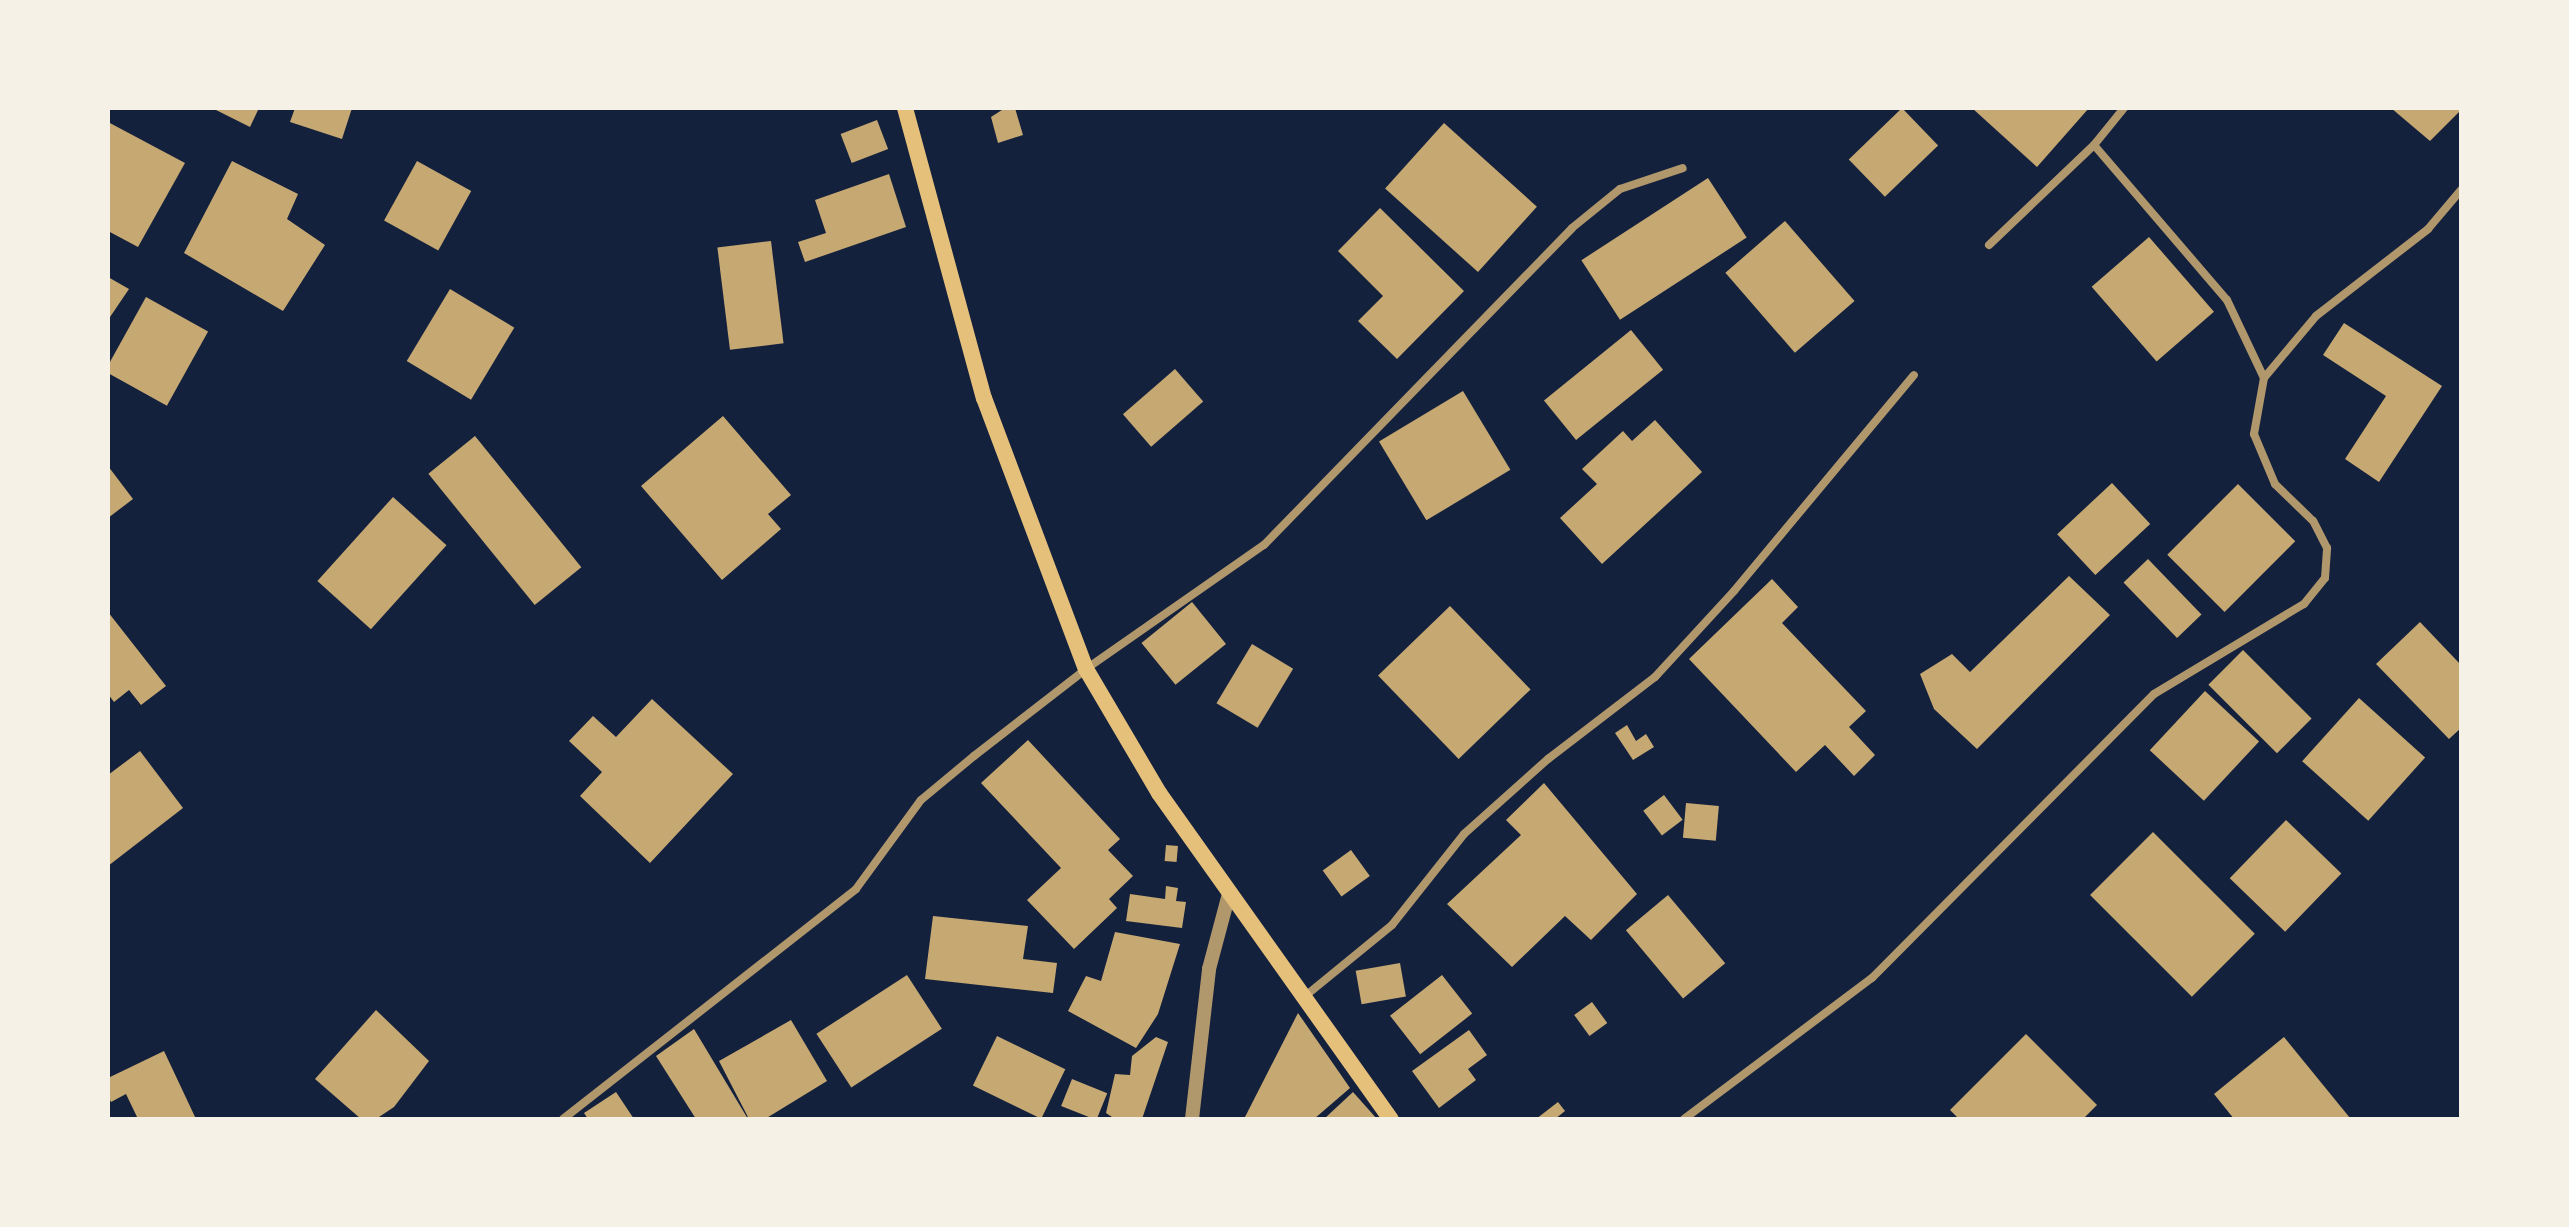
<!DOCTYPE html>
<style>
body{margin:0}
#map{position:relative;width:2569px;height:1227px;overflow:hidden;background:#14213d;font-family:"Alegreya Sans",sans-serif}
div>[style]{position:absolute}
.building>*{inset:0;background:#c6a872;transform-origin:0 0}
.minor>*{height:8px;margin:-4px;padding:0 4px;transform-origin:4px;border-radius:4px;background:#b1986c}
.tertiary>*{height:14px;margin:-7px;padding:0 7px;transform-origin:7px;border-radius:7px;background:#b1986c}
.secondary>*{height:16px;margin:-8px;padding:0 8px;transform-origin:8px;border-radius:8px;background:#e5c07b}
span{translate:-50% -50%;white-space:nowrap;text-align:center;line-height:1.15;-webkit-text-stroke:8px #f6f1e7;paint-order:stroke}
.frame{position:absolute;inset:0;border:110px solid #f6f1e7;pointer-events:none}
</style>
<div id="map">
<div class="building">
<i style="clip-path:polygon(212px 108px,259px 108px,250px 127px)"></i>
<i style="clip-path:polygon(295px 108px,352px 108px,342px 139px,290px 122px)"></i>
<i style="clip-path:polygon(1005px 108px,1015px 108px,1023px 135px,998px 143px,991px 117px)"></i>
<i style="left:1902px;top:108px;width:52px;height:74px;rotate:46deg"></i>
<i style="clip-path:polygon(1972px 108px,2089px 108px,2037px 167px)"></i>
<i style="clip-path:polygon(2391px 108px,2460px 108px,2461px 110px,2430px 141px)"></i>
<i style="left:877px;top:120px;width:31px;height:39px;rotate:69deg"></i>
<i style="clip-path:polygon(108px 122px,185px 163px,138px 247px,108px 231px)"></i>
<i style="left:1444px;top:123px;width:125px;height:88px;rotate:42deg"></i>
<i style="clip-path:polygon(232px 161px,298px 194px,287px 219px,325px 245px,283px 311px,184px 253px)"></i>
<i style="left:417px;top:161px;width:62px;height:68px;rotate:29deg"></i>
<i style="clip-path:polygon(889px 174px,906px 227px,805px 262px,798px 242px,826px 233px,815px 200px)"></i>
<i style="left:1708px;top:178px;width:71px;height:151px;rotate:57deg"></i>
<i style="clip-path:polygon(1380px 208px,1464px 291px,1397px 359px,1358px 321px,1383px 296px,1338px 251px)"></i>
<i style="left:1785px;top:221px;width:106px;height:79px;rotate:49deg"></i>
<i style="left:2149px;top:237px;width:99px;height:76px;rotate:49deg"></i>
<i style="left:771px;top:241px;width:103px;height:54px;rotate:83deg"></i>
<i style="clip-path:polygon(108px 277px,129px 289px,108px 320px)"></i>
<i style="left:450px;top:289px;width:75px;height:84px;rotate:31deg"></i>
<i style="left:146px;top:297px;width:71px;height:85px;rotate:29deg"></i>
<i style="clip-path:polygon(2344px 323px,2442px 386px,2379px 482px,2345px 459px,2386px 396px,2323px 355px)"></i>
<i style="left:1631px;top:330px;width:51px;height:112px;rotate:51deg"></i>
<i style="left:1175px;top:369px;width:43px;height:69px;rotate:49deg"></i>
<i style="left:1463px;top:391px;width:92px;height:98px;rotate:59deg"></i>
<i style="clip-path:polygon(723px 416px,791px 495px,768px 514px,781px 529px,722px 580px,641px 486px)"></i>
<i style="clip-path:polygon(1655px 420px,1702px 472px,1602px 564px,1560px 518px,1597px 484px,1582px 469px,1623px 431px,1632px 441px)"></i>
<i style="left:475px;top:436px;width:169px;height:60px;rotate:51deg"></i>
<i style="clip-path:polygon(108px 466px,133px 499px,108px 518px)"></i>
<i style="left:2112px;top:483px;width:56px;height:75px;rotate:47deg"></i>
<i style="left:2238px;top:484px;width:81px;height:100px;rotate:45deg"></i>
<i style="left:393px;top:497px;width:72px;height:113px;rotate:42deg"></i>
<i style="left:2148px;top:559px;width:77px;height:34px;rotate:46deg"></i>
<i style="clip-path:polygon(2069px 576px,2110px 615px,1977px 749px,1934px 709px,1920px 674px,1952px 654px,1970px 672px)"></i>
<i style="clip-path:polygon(1772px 579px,1798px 607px,1782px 623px,1866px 711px,1849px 727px,1875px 755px,1854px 776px,1825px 745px,1796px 772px,1689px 659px)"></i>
<i style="left:1192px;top:602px;width:54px;height:65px;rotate:51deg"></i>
<i style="left:1450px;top:606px;width:116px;height:100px;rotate:46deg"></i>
<i style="clip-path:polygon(108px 612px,166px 686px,141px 705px,129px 690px,114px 702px,108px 694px)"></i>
<i style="clip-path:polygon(2420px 622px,2461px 665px,2461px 728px,2449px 739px,2376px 664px)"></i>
<i style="left:1252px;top:644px;width:48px;height:69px;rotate:31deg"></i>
<i style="left:2243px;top:650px;width:97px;height:49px;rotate:45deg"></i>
<i style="left:2205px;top:691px;width:74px;height:81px;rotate:43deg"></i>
<i style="left:2359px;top:698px;width:89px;height:85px;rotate:42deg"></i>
<i style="clip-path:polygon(652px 699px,733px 774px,650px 863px,580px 796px,602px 772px,569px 741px,593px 716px,616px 737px)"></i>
<i style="clip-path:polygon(1627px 725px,1636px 741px,1646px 734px,1654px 747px,1633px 760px,1615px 733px)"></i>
<i style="clip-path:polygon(1028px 740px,1120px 839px,1108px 850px,1133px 876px,1109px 899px,1117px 908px,1074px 949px,1027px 900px,1061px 868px,981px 783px)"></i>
<i style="clip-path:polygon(140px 751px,183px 808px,108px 866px,108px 775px)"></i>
<i style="clip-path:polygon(1544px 783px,1637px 894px,1591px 940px,1565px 916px,1512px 967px,1447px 904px,1521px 835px,1506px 820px)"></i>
<i style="left:1664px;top:795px;width:31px;height:26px;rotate:53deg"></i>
<i style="left:1686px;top:803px;width:33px;height:35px;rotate:5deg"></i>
<i style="left:2286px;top:820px;width:77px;height:81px;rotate:44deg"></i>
<i style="left:2153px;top:832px;width:144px;height:89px;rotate:45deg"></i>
<i style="left:1166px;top:845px;width:12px;height:16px;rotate:5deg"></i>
<i style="left:1351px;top:850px;width:32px;height:35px;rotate:54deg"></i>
<i style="clip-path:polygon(1166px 886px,1178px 888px,1176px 901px,1186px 902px,1182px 928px,1126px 921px,1130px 894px,1165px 899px)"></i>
<i style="left:1668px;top:895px;width:89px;height:55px;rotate:50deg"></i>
<i style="clip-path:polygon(933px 916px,1028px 926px,1023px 959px,1057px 963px,1053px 993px,925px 979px)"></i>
<i style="clip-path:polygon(1115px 932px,1180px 944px,1158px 1014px,1136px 1048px,1068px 1011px,1086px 976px,1101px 981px)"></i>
<i style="left:1400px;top:963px;width:34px;height:45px;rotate:80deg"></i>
<i style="left:907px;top:975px;width:64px;height:108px;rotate:57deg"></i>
<i style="left:1442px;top:975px;width:49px;height:66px;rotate:52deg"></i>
<i style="left:1592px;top:1002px;width:26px;height:22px;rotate:54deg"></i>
<i style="clip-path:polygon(376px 1010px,429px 1061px,394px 1107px,376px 1119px,361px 1119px,315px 1079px)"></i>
<i style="clip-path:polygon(1298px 1013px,1350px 1088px,1314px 1119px,1244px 1119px)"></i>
<i style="clip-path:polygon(791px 1020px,827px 1081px,765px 1119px,749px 1119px,719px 1061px)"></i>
<i style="clip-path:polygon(694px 1029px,748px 1119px,696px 1119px,656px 1056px)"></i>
<i style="clip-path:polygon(1469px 1030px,1487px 1055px,1468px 1069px,1476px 1080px,1439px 1108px,1412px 1071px)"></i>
<i style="clip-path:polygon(2026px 1034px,2097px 1105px,2083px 1119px,1959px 1119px,1950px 1110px)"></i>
<i style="left:997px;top:1036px;width:76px;height:55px;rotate:26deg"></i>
<i style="clip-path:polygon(1156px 1037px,1168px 1042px,1142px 1119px,1115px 1119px,1106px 1113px,1115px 1074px,1130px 1075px,1132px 1056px)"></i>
<i style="clip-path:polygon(2284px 1037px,2350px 1118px,2349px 1119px,2234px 1119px,2214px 1094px)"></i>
<i style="clip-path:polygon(164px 1051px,196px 1119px,138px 1119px,126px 1094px,111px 1102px,108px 1096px,108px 1078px)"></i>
<i style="left:1072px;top:1079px;width:38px;height:29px;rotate:22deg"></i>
<i style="clip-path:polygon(616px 1092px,634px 1119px,588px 1119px,584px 1113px)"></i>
<i style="clip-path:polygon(1353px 1092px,1377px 1119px,1324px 1119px)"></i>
<i style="clip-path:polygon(1558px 1102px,1565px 1111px,1555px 1119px,1536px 1119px)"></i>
</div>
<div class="minor">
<i style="left:2094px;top:145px;width:204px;rotate:49.4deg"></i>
<i style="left:2227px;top:300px;width:86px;rotate:64.6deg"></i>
<i style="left:1989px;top:245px;width:145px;rotate:-43.6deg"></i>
<i style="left:2094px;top:145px;width:48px;rotate:-51deg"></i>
<i style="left:1304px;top:997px;width:114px;rotate:-39.3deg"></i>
<i style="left:1392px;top:925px;width:116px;rotate:-51.6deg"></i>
<i style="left:1464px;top:834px;width:113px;rotate:-41.8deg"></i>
<i style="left:1548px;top:759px;width:135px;rotate:-37.5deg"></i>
<i style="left:1655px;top:677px;width:117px;rotate:-47.4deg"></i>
<i style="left:1734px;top:591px;width:281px;rotate:-50.2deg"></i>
<i style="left:563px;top:1119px;width:372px;rotate:-38.1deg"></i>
<i style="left:856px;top:889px;width:110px;rotate:-53.9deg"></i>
<i style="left:921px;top:800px;width:69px;rotate:-39.7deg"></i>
<i style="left:974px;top:756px;width:142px;rotate:-37.8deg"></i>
<i style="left:1086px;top:669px;width:217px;rotate:-34.9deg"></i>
<i style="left:1264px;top:545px;width:442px;rotate:-45.8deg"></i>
<i style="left:1572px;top:228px;width:62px;rotate:-39.1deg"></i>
<i style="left:1620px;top:189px;width:66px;rotate:-18.4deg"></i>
<i style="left:1684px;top:1119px;width:235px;rotate:-36.9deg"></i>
<i style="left:1872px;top:978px;width:400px;rotate:-45.2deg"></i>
<i style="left:2154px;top:694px;width:175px;rotate:-31deg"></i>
<i style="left:2304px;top:604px;width:33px;rotate:-51deg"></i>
<i style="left:2325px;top:578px;width:30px;rotate:-86deg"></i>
<i style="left:2327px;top:548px;width:30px;rotate:-117deg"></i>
<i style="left:2313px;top:521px;width:53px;rotate:-135.8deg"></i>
<i style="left:2275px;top:484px;width:54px;rotate:-112.8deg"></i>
<i style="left:2254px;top:434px;width:57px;rotate:-79.9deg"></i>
<i style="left:2264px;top:378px;width:81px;rotate:-50deg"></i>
<i style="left:2316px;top:316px;width:142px;rotate:-37.8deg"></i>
<i style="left:2428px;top:229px;width:51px;rotate:-49.8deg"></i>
</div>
<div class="tertiary">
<i style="left:1192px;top:1119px;width:151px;rotate:-83.5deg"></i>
<i style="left:1209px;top:969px;width:78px;rotate:-75.1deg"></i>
</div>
<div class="secondary">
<i style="left:905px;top:108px;width:301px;rotate:74.8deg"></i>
<i style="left:984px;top:398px;width:290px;rotate:69.4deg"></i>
<i style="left:1086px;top:669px;width:144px;rotate:59.5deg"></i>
<i style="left:1159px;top:793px;width:400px;rotate:54.6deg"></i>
</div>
<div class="frame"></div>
</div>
